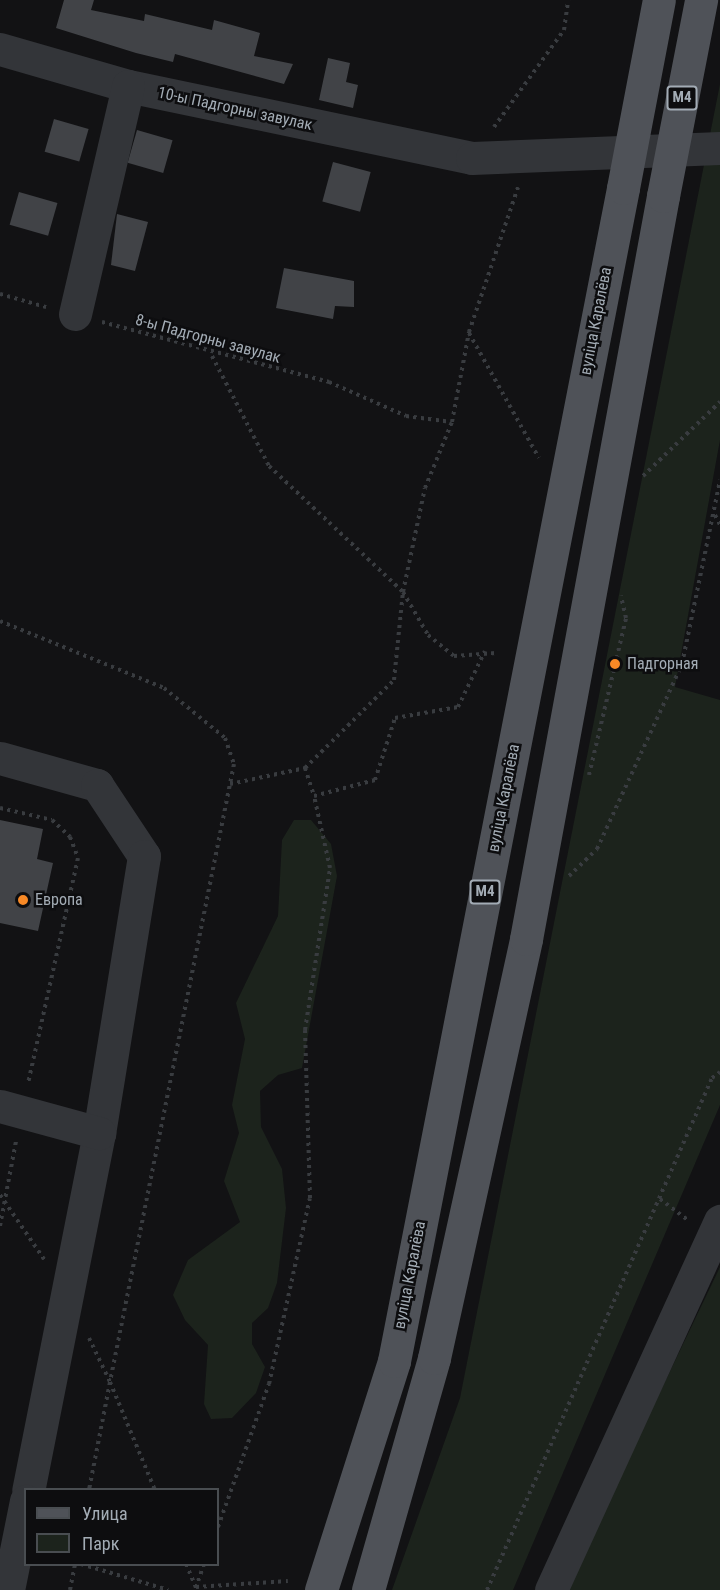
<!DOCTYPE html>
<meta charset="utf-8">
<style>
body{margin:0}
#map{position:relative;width:720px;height:1590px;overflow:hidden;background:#121214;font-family:"Roboto Condensed",sans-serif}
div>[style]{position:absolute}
.green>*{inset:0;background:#1c231c}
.building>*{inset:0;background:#414347;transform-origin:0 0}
.path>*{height:4px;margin-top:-2px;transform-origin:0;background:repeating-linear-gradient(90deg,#393c40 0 3px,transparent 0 7.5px)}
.minor>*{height:33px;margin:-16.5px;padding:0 16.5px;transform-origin:16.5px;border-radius:16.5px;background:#333539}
.major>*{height:33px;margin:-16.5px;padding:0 16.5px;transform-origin:16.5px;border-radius:16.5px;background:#4f5258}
.major-bridge>*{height:33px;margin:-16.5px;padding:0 16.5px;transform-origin:16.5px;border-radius:16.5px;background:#4f5258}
.dots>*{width:16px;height:16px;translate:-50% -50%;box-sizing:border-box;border:3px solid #0d0d0f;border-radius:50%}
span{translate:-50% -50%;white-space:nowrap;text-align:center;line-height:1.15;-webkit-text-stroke:5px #0d0d0f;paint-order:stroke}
.shield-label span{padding:2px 4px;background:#0d0d0f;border:2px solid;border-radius:4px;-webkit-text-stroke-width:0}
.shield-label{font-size:15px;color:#a3acb5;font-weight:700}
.street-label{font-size:16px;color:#a3acb5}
.poi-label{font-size:16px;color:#a3acb5}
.left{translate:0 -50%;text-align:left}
.legend{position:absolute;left:24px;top:1488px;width:195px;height:78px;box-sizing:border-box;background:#0d0d0f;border:2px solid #494d51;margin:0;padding:8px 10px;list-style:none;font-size:18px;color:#a3acb5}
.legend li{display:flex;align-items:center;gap:12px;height:30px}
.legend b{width:30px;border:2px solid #494d51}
</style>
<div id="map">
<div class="green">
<i style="clip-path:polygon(720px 84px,720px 440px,675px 687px,720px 700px,720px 1105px,513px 1590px,392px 1590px,460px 1398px)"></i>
<i style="clip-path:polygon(294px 820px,311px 820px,331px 844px,337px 876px,302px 1068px,278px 1075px,260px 1091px,261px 1127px,282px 1169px,286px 1208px,277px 1283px,268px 1308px,252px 1323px,252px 1344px,265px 1367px,256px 1393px,232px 1418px,211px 1419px,204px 1404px,208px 1345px,185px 1320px,173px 1295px,188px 1260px,240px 1222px,224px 1181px,239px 1133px,232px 1105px,245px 1039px,236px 1003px,278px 916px,282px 840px)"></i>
<i style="clip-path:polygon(720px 1267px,720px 1590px,565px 1590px)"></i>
</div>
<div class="building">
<i style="clip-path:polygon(64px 0,94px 0,91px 10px,144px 21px,145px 14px,212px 30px,214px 20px,260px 33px,254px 56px,293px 64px,284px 84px,175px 54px,173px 62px,136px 53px,56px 28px)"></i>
<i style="clip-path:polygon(328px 58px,350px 63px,346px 82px,358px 85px,353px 108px,319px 100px)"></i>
<i style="left:54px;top:119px;width:36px;height:34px;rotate:16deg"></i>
<i style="left:137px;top:130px;width:37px;height:34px;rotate:16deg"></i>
<i style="left:333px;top:162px;width:39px;height:41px;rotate:15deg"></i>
<i style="left:19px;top:192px;width:40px;height:34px;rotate:16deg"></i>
<i style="clip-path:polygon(117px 214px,148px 222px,135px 271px,111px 265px)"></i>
<i style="clip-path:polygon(284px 268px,354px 281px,354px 307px,335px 306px,333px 319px,276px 308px)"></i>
<i style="clip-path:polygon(0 820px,43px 829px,37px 859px,53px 863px,38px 931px,0 923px)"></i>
</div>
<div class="path">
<i style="left:494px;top:127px;width:120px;rotate:-54.2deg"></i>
<i style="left:564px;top:30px;width:30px;rotate:-82deg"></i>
<i style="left:0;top:294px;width:48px;rotate:15.8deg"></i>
<i style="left:102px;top:322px;width:235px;rotate:14.8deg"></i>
<i style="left:329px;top:382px;width:84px;rotate:23.8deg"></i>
<i style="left:406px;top:416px;width:46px;rotate:7.4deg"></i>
<i style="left:452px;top:422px;width:92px;rotate:-79.3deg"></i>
<i style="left:469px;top:332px;width:153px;rotate:-71.3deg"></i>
<i style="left:469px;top:333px;width:143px;rotate:60.8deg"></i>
<i style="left:212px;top:356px;width:124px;rotate:62.6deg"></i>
<i style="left:269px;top:466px;width:184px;rotate:43.2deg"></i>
<i style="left:403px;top:592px;width:50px;rotate:59.8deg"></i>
<i style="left:428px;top:635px;width:33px;rotate:39deg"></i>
<i style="left:454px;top:656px;width:42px;rotate:-4.1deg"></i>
<i style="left:643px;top:476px;width:107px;rotate:-43.9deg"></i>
<i style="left:715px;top:515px;width:11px;rotate:63deg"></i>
<i style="left:0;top:621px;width:177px;rotate:22.2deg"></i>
<i style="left:164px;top:688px;width:79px;rotate:39.3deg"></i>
<i style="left:225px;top:738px;width:28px;rotate:71deg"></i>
<i style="left:234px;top:764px;width:630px;rotate:101.35deg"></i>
<i style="left:110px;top:1382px;width:117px;rotate:67.4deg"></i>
<i style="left:305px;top:768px;width:29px;rotate:72deg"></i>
<i style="left:314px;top:796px;width:63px;rotate:-14.7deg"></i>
<i style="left:375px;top:780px;width:65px;rotate:-72.1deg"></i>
<i style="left:395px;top:718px;width:64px;rotate:-9.9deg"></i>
<i style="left:458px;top:707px;width:62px;rotate:-64.3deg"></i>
<i style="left:589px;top:775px;width:161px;rotate:-76.7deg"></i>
<i style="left:626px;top:618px;width:23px;rotate:-103deg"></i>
<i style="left:230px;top:784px;width:77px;rotate:-12deg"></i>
<i style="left:305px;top:768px;width:125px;rotate:-44.7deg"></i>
<i style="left:394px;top:680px;width:88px;rotate:-84.2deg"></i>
<i style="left:403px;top:592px;width:106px;rotate:-78.1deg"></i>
<i style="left:425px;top:488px;width:71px;rotate:-67.8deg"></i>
<i style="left:0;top:808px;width:53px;rotate:13deg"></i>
<i style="left:52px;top:820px;width:25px;rotate:43deg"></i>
<i style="left:70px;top:837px;width:22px;rotate:69deg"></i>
<i style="left:78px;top:858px;width:231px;rotate:102.5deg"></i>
<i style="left:569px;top:876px;width:39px;rotate:-44deg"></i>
<i style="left:597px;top:849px;width:204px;rotate:-65.3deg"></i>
<i style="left:682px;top:664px;width:188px;rotate:-78.3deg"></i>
<i style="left:0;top:1195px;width:78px;rotate:55.5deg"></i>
<i style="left:660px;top:1199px;width:35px;rotate:37deg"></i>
<i style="left:0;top:1226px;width:86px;rotate:-79.3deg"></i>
<i style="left:89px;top:1338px;width:49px;rotate:64.5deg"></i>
<i style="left:110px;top:1382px;width:110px;rotate:101deg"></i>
<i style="left:218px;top:1527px;width:152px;rotate:-70.4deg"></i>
<i style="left:269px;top:1384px;width:190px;rotate:-77.6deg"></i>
<i style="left:310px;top:1198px;width:168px;rotate:-91.7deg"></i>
<i style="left:305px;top:1030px;width:164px;rotate:-81.2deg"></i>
<i style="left:330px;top:868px;width:74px;rotate:-102.5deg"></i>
<i style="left:81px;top:1564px;width:91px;rotate:16.6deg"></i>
<i style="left:186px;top:1564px;width:28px;rotate:67deg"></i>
<i style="left:204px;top:1564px;width:24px;rotate:109deg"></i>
<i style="left:196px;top:1587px;width:92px;rotate:-3.7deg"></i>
<i style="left:70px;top:1590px;width:26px;rotate:-79deg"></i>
<i style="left:487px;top:1590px;width:559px;rotate:-66.28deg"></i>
<i style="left:712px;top:1078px;width:10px;rotate:-37deg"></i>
</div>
<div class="minor">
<i style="left:0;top:49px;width:133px;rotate:16.1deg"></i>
<i style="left:128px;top:86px;width:351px;rotate:11.8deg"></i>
<i style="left:472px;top:158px;width:248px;rotate:-2.3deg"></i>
<i style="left:75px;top:314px;width:234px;rotate:-76.9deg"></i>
<i style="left:0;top:758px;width:101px;rotate:15.6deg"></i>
<i style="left:97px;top:785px;width:85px;rotate:56.5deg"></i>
<i style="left:144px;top:856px;width:281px;rotate:99.2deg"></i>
<i style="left:99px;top:1133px;width:364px;rotate:101.2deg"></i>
<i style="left:0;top:1106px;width:103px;rotate:15.3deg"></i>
<i style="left:8px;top:1590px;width:91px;rotate:-78.6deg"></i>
<i style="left:551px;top:1590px;width:406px;rotate:-65.4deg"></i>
</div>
<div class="major">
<i style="left:321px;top:1590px;width:240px;rotate:-72.3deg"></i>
<i style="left:394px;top:1361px;width:1195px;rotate:-78.95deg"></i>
<i style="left:368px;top:1590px;width:241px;rotate:-74.1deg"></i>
<i style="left:434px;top:1358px;width:429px;rotate:-77.6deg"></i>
<i style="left:526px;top:939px;width:756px;rotate:-79.55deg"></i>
</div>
<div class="major-bridge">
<i style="left:623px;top:188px;width:191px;rotate:-79.2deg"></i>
<i style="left:663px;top:196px;width:200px;rotate:-79deg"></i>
</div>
<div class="dots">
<i style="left:615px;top:664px;background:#f78926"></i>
<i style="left:23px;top:900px;background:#f78926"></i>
</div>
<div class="shield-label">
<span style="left:682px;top:98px">М4</span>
<span style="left:485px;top:892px">М4</span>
</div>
<div class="street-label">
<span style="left:235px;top:109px;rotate:12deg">10-ы Падгорны завулак</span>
<span style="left:596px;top:321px;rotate:-79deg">вуліца Каралёва</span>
<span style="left:208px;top:339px;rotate:15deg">8-ы Падгорны завулак</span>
<span style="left:504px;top:798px;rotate:-79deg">вуліца Каралёва</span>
<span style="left:410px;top:1275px;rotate:-79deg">вуліца Каралёва</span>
</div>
<div class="poi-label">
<span class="left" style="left:627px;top:664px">Падгорная</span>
<span class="left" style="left:35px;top:900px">Европа</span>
</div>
<ul class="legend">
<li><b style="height:8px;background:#4f5258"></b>Улица</li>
<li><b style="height:16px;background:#1c231c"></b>Парк</li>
</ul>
</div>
